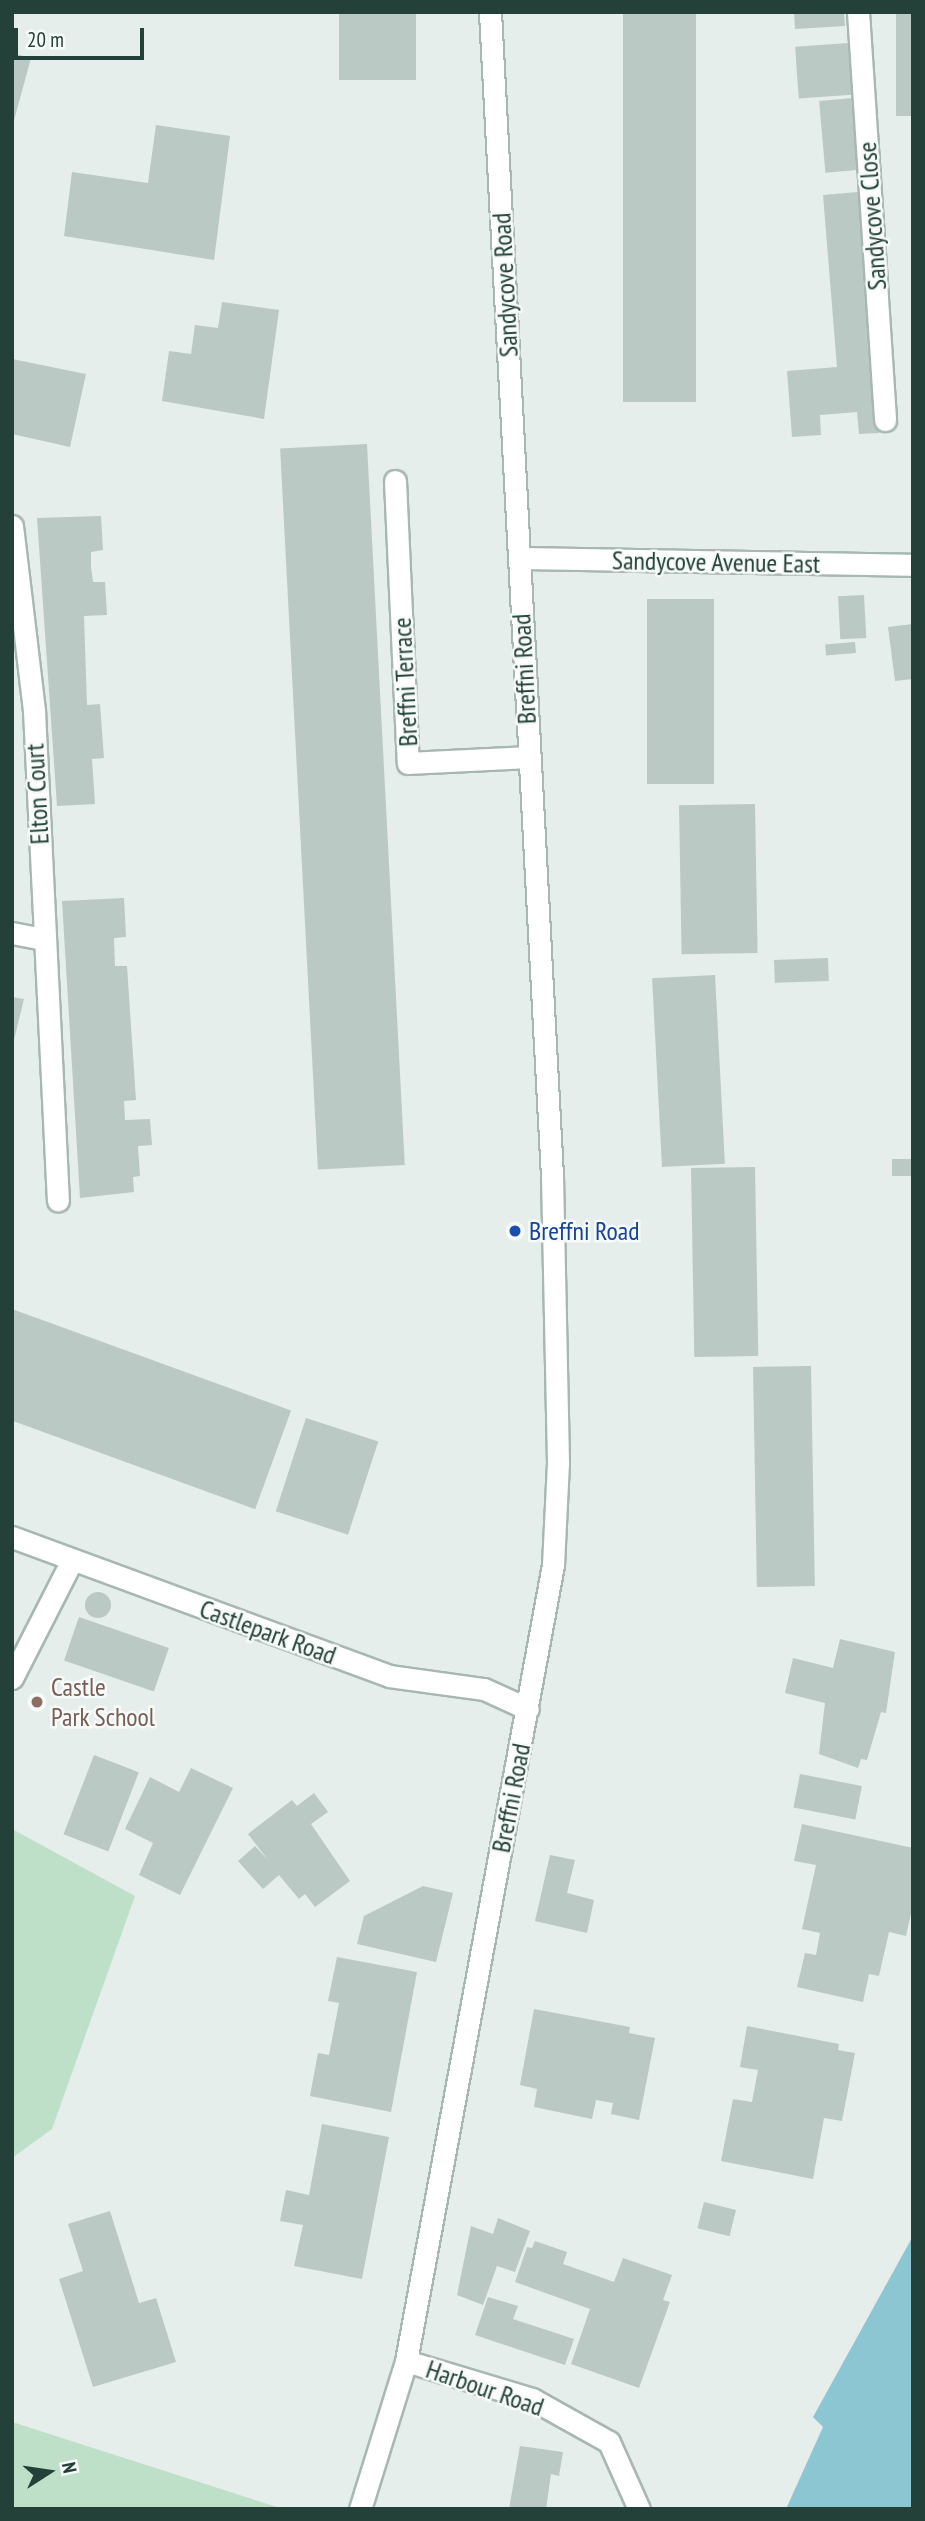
<!DOCTYPE html>
<style>
body{margin:0}
#map{position:relative;width:925px;height:2521px;overflow:hidden;background:#e5eeea;font-family:"PT Sans Narrow",sans-serif}
div>[style]{position:absolute}
.green>*{inset:0;background:#bedfc8}
.water>*{inset:0;background:#8dc6d3}
.building>*{inset:0;background:#bac9c3;transform-origin:0 0}
.round{border-radius:50%}
.roads{filter:drop-shadow(2px 0 #a7b7b1) drop-shadow(-2px 0 #a7b7b1) drop-shadow(0 2px #a7b7b1) drop-shadow(0 -2px #a7b7b1)}
.lane>*{height:21px;margin:-10.5px;padding:0 10.5px;transform-origin:10.5px;border-radius:10.5px;background:#fff}
.street>*{height:21px;margin:-10.5px;padding:0 10.5px;transform-origin:10.5px;border-radius:10.5px;background:#fff}
.secondary>*{height:21px;margin:-10.5px;padding:0 10.5px;transform-origin:10.5px;border-radius:10.5px;background:#fff}
.dots>*{width:19px;height:19px;translate:-50% -50%;box-sizing:border-box;border:4px solid #f6faf8;border-radius:50%}
span{translate:-50% -50%;white-space:nowrap;text-align:center;line-height:1.15;-webkit-text-stroke:5px #f6faf8;paint-order:stroke}
.street-label{font-size:26px;color:#244139}
.transit-label{font-size:26px;color:#164399}
.left{translate:0 -50%;text-align:left}
.education-label{font-size:26px;color:#785e54}
.frame{position:absolute;inset:0;border:14px solid #244139;pointer-events:none}
.north{position:absolute;left:14px;top:2437px;width:70px;height:70px;-webkit-text-stroke:5px #f6faf8;paint-order:stroke;rotate:78deg;font-size:19px;font-weight:700;line-height:28px;text-align:center;color:#244139}
.north::after{content:'';display:block;margin:auto;width:24px;height:32px;background:#244139;clip-path:polygon(50% 0,100% 100%,50% 72%,0 100%)}
.scale{position:absolute;left:14px;top:28px;width:130px;height:32px;box-sizing:border-box;border:4px solid #244139;border-top:0;padding-left:9px;font-size:21px;line-height:24px;white-space:nowrap;color:#244139;-webkit-text-stroke:5px #f6faf8;paint-order:stroke}
</style>
<div id="map">
<div class="green">
<i style="clip-path:polygon(12px 1829px,135px 1896px,52px 2129px,12px 2158px)"></i>
<i style="clip-path:polygon(12px 2422px,283px 2509px,12px 2509px)"></i>
</div>
<div class="water">
<i style="clip-path:polygon(913px 2236px,913px 2509px,786px 2509px,823px 2427px,813px 2417px)"></i>
</div>
<div class="building">
<i style="left:339px;top:12px;width:77px;height:68px"></i>
<i style="left:623px;top:12px;width:73px;height:390px"></i>
<i style="clip-path:polygon(794px 12px,844px 12px,845px 26px,795px 29px)"></i>
<i style="left:896px;top:12px;width:17px;height:104px"></i>
<i style="left:848px;top:43px;width:52px;height:53px;rotate:86deg"></i>
<i style="clip-path:polygon(12px 53px,31px 58px,13px 124px,12px 123px)"></i>
<i style="left:853px;top:98px;width:72px;height:34px;rotate:85deg"></i>
<i style="clip-path:polygon(156px 125px,230px 136px,214px 260px,64px 236px,72px 172px,148px 183px)"></i>
<i style="clip-path:polygon(858px 192px,879px 433px,859px 434px,857px 412px,820px 415px,821px 435px,792px 437px,787px 371px,837px 367px,823px 195px)"></i>
<i style="clip-path:polygon(222px 302px,279px 310px,264px 419px,162px 401px,169px 351px,191px 354px,195px 325px,218px 328px)"></i>
<i style="clip-path:polygon(12px 359px,86px 374px,70px 447px,12px 434px)"></i>
<i style="left:367px;top:444px;width:722px;height:87px;rotate:87deg"></i>
<i style="clip-path:polygon(101px 516px,103px 550px,91px 552px,91px 567px,93px 582px,105px 582px,107px 615px,84px 616px,87px 705px,100px 704px,104px 758px,92px 759px,95px 804px,57px 806px,37px 518px)"></i>
<i style="left:864px;top:595px;width:43px;height:26px;rotate:87deg"></i>
<i style="left:647px;top:599px;width:67px;height:185px"></i>
<i style="clip-path:polygon(913px 624px,913px 679px,895px 681px,888px 627px)"></i>
<i style="left:855px;top:642px;width:11px;height:30px;rotate:85deg"></i>
<i style="left:755px;top:804px;width:149px;height:76px;rotate:89deg"></i>
<i style="clip-path:polygon(124px 898px,126px 937px,114px 938px,115px 966px,127px 966px,136px 1100px,124px 1101px,125px 1120px,150px 1119px,152px 1145px,138px 1146px,140px 1176px,133px 1177px,134px 1192px,80px 1198px,62px 901px)"></i>
<i style="left:828px;top:958px;width:23px;height:54px;rotate:88deg"></i>
<i style="left:715px;top:975px;width:189px;height:63px;rotate:87deg"></i>
<i style="clip-path:polygon(12px 997px,24px 999px,13px 1044px,12px 1044px)"></i>
<i style="left:892px;top:1159px;width:21px;height:17px"></i>
<i style="left:755px;top:1167px;width:189px;height:64px;rotate:89deg"></i>
<i style="left:12px;top:1309px;width:297px;height:105px;rotate:20deg"></i>
<i style="left:811px;top:1366px;width:220px;height:58px;rotate:89deg"></i>
<i style="left:306px;top:1418px;width:76px;height:98px;rotate:18deg"></i>
<i class="round" style="left:85px;top:1592px;width:26px;height:26px"></i>
<i style="left:79px;top:1617px;width:95px;height:46px;rotate:19deg"></i>
<i style="clip-path:polygon(840px 1639px,895px 1652px,886px 1713px,881px 1712px,867px 1760px,861px 1759px,858px 1768px,819px 1754px,825px 1703px,785px 1693px,793px 1658px,833px 1668px)"></i>
<i style="left:94px;top:1755px;width:48px;height:85px;rotate:21deg"></i>
<i style="clip-path:polygon(191px 1768px,233px 1788px,180px 1895px,139px 1875px,153px 1843px,125px 1829px,150px 1777px,179px 1792px)"></i>
<i style="left:800px;top:1774px;width:63px;height:34px;rotate:11deg"></i>
<i style="clip-path:polygon(314px 1793px,328px 1812px,311px 1824px,350px 1881px,315px 1907px,305px 1894px,299px 1899px,279px 1875px,263px 1889px,238px 1861px,255px 1846px,268px 1860px,248px 1834px,292px 1800px,297px 1806px)"></i>
<i style="clip-path:polygon(802px 1824px,913px 1848px,913px 1904px,906px 1936px,889px 1932px,879px 1976px,869px 1974px,863px 2002px,797px 1987px,805px 1953px,816px 1955px,820px 1933px,802px 1929px,816px 1865px,794px 1861px)"></i>
<i style="clip-path:polygon(550px 1855px,575px 1860px,567px 1893px,594px 1900px,587px 1933px,535px 1921px)"></i>
<i style="clip-path:polygon(423px 1886px,453px 1893px,436px 1962px,357px 1944px,364px 1916px)"></i>
<i style="clip-path:polygon(337px 1957px,417px 1972px,391px 2112px,310px 2096px,318px 2053px,329px 2055px,339px 2003px,328px 2001px)"></i>
<i style="clip-path:polygon(534px 2009px,630px 2027px,629px 2033px,655px 2038px,639px 2120px,611px 2114px,613px 2103px,596px 2100px,592px 2119px,534px 2107px,537px 2089px,520px 2085px)"></i>
<i style="clip-path:polygon(747px 2026px,839px 2044px,838px 2050px,855px 2053px,842px 2121px,824px 2118px,813px 2179px,721px 2161px,733px 2099px,752px 2102px,758px 2070px,740px 2067px)"></i>
<i style="clip-path:polygon(322px 2124px,389px 2137px,362px 2279px,294px 2266px,303px 2225px,280px 2221px,286px 2190px,309px 2195px)"></i>
<i style="left:704px;top:2202px;width:33px;height:27px;rotate:14deg"></i>
<i style="clip-path:polygon(110px 2211px,139px 2303px,156px 2298px,176px 2362px,93px 2387px,59px 2279px,83px 2271px,68px 2224px)"></i>
<i style="clip-path:polygon(498px 2218px,530px 2231px,515px 2272px,497px 2266px,483px 2305px,457px 2295px,471px 2226px,493px 2234px)"></i>
<i style="clip-path:polygon(535px 2241px,567px 2252px,563px 2264px,614px 2282px,623px 2258px,672px 2275px,663px 2300px,670px 2302px,639px 2388px,571px 2364px,590px 2309px,515px 2282px,527px 2247px,532px 2248px)"></i>
<i style="clip-path:polygon(488px 2297px,518px 2306px,513px 2319px,574px 2339px,565px 2365px,475px 2335px)"></i>
<i style="clip-path:polygon(520px 2446px,563px 2452px,559px 2476px,551px 2474px,546px 2509px,509px 2509px)"></i>
</div>
<div class="roads">
<div class="lane">
<i style="left:395px;top:481px;width:282px;rotate:87.4deg"></i>
<i style="left:408px;top:763px;width:121px;rotate:-2.8deg"></i>
<i style="left:12px;top:1678px;width:132px;rotate:-63deg"></i>
</div>
<div class="street">
<i style="left:858px;top:12px;width:409px;rotate:86.2deg"></i>
<i style="left:12px;top:526px;width:186px;rotate:83.2deg"></i>
<i style="left:34px;top:711px;width:490px;rotate:87.2deg"></i>
<i style="left:519px;top:558px;width:394px;rotate:1deg"></i>
<i style="left:12px;top:933px;width:33px;rotate:11deg"></i>
</div>
<div class="secondary">
<i style="left:12px;top:1537px;width:402px;rotate:20.2deg"></i>
<i style="left:389px;top:1676px;width:96px;rotate:7.8deg"></i>
<i style="left:484px;top:1689px;width:48px;rotate:24.4deg"></i>
<i style="left:406px;top:2361px;width:132px;rotate:16.8deg"></i>
<i style="left:532px;top:2399px;width:88px;rotate:29.2deg"></i>
<i style="left:609px;top:2442px;width:73px;rotate:65.9deg"></i>
<i style="left:360px;top:2509px;width:155px;rotate:-72.7deg"></i>
<i style="left:406px;top:2361px;width:809px;rotate:-79.54deg"></i>
<i style="left:553px;top:1565px;width:103px;rotate:-87.2deg"></i>
<i style="left:558px;top:1462px;width:286px;rotate:-91.2deg"></i>
<i style="left:552px;top:1176px;width:1166px;rotate:-93.05deg"></i>
</div>
</div>
<div class="dots">
<i style="left:515px;top:1231px;background:#1a4fb4"></i>
<i style="left:37px;top:1702px;background:#8d6e63"></i>
</div>
<div class="street-label">
<span style="left:872px;top:216px;rotate:-94deg">Sandycove Close</span>
<span style="left:505px;top:285px;rotate:-93deg">Sandycove Road</span>
<span style="left:716px;top:562px;rotate:1deg">Sandycove Avenue East</span>
<span style="left:524px;top:669px;rotate:-93deg">Breffni Road</span>
<span style="left:405px;top:682px;rotate:-93deg">Breffni Terrace</span>
<span style="left:37px;top:794px;rotate:-93deg">Elton Court</span>
<span style="left:268px;top:1632px;rotate:20deg">Castlepark Road</span>
<span style="left:511px;top:1798px;rotate:-79deg">Breffni Road</span>
<span style="left:485px;top:2388px;rotate:19deg">Harbour Road</span>
</div>
<div class="transit-label">
<span class="left" style="left:529px;top:1231px">Breffni Road</span>
</div>
<div class="education-label">
<span class="left" style="left:51px;top:1702px">Castle<br>Park School</span>
</div>
<div class="frame"></div>
<div class="north">N</div>
<div class="scale">20 m</div>
</div>
